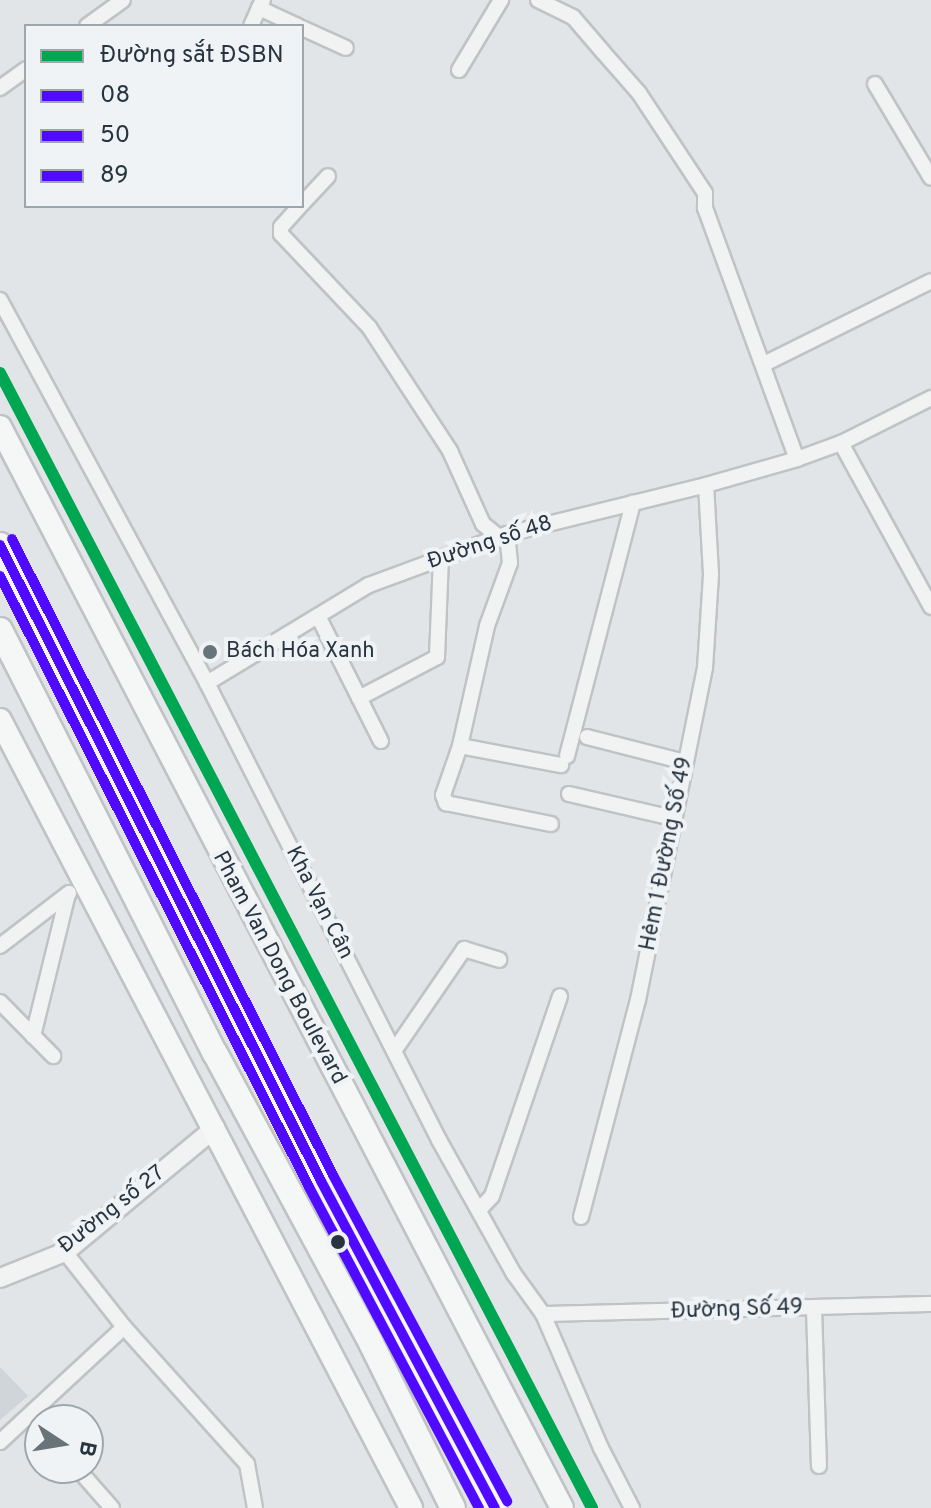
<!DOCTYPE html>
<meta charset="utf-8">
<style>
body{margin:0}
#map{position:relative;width:931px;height:1508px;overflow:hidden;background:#e2e5e7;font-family:Overpass,sans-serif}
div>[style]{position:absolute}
.built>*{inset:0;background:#d0d5da}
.roads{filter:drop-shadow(2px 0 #c0c3c5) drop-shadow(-2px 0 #c0c3c5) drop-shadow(0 2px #c0c3c5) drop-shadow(0 -2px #c0c3c5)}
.minor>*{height:14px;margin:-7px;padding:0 7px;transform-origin:7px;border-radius:7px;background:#f1f3f3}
.tertiary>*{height:18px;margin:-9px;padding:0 9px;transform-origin:9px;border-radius:9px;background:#f1f3f3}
.primary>*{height:22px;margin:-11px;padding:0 11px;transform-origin:11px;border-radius:11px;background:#f5f6f6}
.trunk>*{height:24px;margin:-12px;padding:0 12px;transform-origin:12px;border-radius:12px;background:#f5f6f6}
.bus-1>*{height:10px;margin:-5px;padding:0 5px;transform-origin:5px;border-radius:5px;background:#4f0aff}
.bus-2>*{height:10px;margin:-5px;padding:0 5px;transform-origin:5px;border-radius:5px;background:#4f0aff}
.bus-3>*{height:10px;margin:-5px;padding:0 5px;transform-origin:5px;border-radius:5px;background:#4f0aff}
.rail-1>*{height:12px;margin:-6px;padding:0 6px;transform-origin:6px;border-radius:6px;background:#00a651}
.dots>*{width:22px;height:22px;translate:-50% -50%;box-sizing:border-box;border:4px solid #eff3f6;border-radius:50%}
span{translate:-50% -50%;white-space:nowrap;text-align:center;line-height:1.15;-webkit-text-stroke:8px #eff3f6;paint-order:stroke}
.street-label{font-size:22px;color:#283540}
.poi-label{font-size:22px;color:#283540}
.left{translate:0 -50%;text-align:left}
.legend{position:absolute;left:24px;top:24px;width:280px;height:184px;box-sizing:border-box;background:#eff3f6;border:2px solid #9fa7ad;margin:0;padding:10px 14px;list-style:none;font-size:24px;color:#283540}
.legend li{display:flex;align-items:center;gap:16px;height:40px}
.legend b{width:40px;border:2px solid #9fa7ad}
.north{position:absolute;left:24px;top:1404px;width:80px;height:80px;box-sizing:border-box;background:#eff3f6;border:2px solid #9fa7ad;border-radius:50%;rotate:102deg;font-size:22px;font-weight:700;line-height:32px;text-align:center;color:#283540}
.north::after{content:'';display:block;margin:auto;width:28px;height:36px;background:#69737a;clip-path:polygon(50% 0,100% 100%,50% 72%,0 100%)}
</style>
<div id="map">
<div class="built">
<i style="clip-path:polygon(0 1367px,28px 1396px,0 1420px)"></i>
</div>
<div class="roads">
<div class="minor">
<i style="left:263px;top:0;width:9px;rotate:117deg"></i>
<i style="left:259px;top:8px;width:43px;rotate:24.8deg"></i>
<i style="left:538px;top:0;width:39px;rotate:26deg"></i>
<i style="left:573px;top:17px;width:46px;rotate:49.4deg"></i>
<i style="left:603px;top:52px;width:55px;rotate:48.7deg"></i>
<i style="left:639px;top:93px;width:120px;rotate:56.6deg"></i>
<i style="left:705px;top:193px;width:15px;rotate:90deg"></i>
<i style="left:705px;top:208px;width:267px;rotate:69.9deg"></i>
<i style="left:87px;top:26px;width:44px;rotate:-35.8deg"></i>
<i style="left:251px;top:26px;width:20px;rotate:-66deg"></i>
<i style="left:302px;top:28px;width:48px;rotate:24.4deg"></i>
<i style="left:459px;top:70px;width:82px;rotate:-59deg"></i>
<i style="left:875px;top:84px;width:109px;rotate:59.2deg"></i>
<i style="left:0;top:88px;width:32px;rotate:-36deg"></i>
<i style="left:302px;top:204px;width:38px;rotate:-47deg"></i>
<i style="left:300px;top:206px;width:28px;rotate:132deg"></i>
<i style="left:281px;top:227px;width:7px;rotate:90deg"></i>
<i style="left:281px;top:234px;width:128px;rotate:46.6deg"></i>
<i style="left:369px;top:327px;width:148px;rotate:56.8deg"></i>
<i style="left:450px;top:451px;width:80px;rotate:65.7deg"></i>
<i style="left:483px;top:524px;width:21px;rotate:39deg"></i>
<i style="left:0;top:300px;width:435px;rotate:61.6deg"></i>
<i style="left:207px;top:683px;width:513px;rotate:63.08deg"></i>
<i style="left:439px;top:1140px;width:154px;rotate:60.8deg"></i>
<i style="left:514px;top:1274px;width:49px;rotate:54.1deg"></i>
<i style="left:543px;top:1314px;width:146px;rotate:66.6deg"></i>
<i style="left:601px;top:1448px;width:68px;rotate:62.7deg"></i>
<i style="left:764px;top:364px;width:186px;rotate:-26.4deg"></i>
<i style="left:841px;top:443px;width:187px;rotate:61.2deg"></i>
<i style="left:507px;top:534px;width:29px;rotate:84deg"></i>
<i style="left:510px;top:563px;width:67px;rotate:110.1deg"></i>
<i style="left:487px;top:626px;width:123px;rotate:102.7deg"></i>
<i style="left:460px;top:746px;width:52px;rotate:109.1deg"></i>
<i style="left:443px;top:795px;width:9px;rotate:69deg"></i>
<i style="left:446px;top:803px;width:107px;rotate:11.3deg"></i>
<i style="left:318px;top:616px;width:140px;rotate:63.3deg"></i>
<i style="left:207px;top:683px;width:189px;rotate:-31.2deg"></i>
<i style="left:369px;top:585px;width:147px;rotate:-20.3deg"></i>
<i style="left:507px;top:534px;width:205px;rotate:-13.8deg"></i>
<i style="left:706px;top:485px;width:95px;rotate:-15.9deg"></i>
<i style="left:797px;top:459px;width:47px;rotate:-20deg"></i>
<i style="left:841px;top:443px;width:101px;rotate:-26.6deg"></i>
<i style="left:359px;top:698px;width:88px;rotate:-27.7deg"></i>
<i style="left:437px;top:657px;width:99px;rotate:-87.7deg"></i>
<i style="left:587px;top:737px;width:101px;rotate:14.3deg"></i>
<i style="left:460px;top:746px;width:103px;rotate:10.7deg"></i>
<i style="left:567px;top:756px;width:262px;rotate:-75.4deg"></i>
<i style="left:569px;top:794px;width:107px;rotate:13deg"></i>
<i style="left:0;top:946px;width:87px;rotate:-37.5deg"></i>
<i style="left:0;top:1002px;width:76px;rotate:45.5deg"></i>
<i style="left:33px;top:1036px;width:146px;rotate:-76.2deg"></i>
<i style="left:394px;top:1051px;width:124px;rotate:-55.5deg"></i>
<i style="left:464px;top:949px;width:37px;rotate:17deg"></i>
<i style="left:479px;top:1210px;width:19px;rotate:-47deg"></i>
<i style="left:492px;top:1196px;width:211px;rotate:-71.2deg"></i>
<i style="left:581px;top:1217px;width:224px;rotate:-75.3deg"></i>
<i style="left:638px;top:1000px;width:339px;rotate:-78.6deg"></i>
<i style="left:705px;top:668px;width:94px;rotate:-86.3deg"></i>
<i style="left:711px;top:574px;width:89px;rotate:-93.2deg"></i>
<i style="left:65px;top:1252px;width:95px;rotate:51.8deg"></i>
<i style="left:124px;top:1327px;width:184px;rotate:48.1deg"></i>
<i style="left:247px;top:1464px;width:45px;rotate:79.7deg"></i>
<i style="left:814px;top:1308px;width:158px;rotate:88.2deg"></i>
<i style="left:543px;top:1314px;width:388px;rotate:-1.5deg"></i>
<i style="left:0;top:1442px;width:169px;rotate:-42.8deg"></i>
<i style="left:77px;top:1468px;width:53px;rotate:48.8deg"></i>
</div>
<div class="tertiary">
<i style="left:0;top:1278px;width:70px;rotate:-21.8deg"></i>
<i style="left:65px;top:1252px;width:195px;rotate:-39.6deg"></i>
</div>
<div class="primary">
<i style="left:0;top:427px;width:1218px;rotate:62.53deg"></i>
<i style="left:0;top:720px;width:889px;rotate:62.45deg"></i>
</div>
<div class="trunk">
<i style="left:0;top:545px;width:712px;rotate:63.22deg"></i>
<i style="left:321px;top:1181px;width:370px;rotate:62deg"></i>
<i style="left:0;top:630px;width:475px;rotate:63.1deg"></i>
<i style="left:215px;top:1053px;width:329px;rotate:61.7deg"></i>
<i style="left:371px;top:1343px;width:184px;rotate:63.6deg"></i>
</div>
</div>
<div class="bus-1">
<i style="left:0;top:545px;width:712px;rotate:63.22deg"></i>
<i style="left:321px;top:1181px;width:370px;rotate:62deg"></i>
</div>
<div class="bus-2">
<i style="left:0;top:576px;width:685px;rotate:63.17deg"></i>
<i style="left:309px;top:1187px;width:363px;rotate:62.1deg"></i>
</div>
<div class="bus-3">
<i style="left:12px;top:539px;width:712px;rotate:63.22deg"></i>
<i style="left:333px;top:1175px;width:370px;rotate:61.9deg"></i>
</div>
<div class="rail-1">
<i style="left:0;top:373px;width:1280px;rotate:62.45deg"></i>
</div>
<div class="dots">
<i style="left:210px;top:652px;background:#69737a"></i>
<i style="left:338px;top:1242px;background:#283540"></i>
</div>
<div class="street-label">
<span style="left:490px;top:543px;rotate:-18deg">Đường số 48</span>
<span style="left:667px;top:854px;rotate:-79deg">Hẻm 1 Đường Số 49</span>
<span style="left:319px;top:903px;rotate:63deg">Kha Vạn Cân</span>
<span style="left:279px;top:968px;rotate:62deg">Pham Van Dong Boulevard</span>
<span style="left:112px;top:1210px;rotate:-38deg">Đường số 27</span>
<span style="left:737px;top:1310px;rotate:-2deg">Đường Số 49</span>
</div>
<div class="poi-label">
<span class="left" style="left:226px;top:652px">Bách Hóa Xanh</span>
</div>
<ul class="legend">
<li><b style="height:10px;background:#00a651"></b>Đường sắt ĐSBN</li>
<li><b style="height:10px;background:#4f0aff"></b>08</li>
<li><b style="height:10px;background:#4f0aff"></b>50</li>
<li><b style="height:10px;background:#4f0aff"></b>89</li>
</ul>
<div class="north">B</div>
</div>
